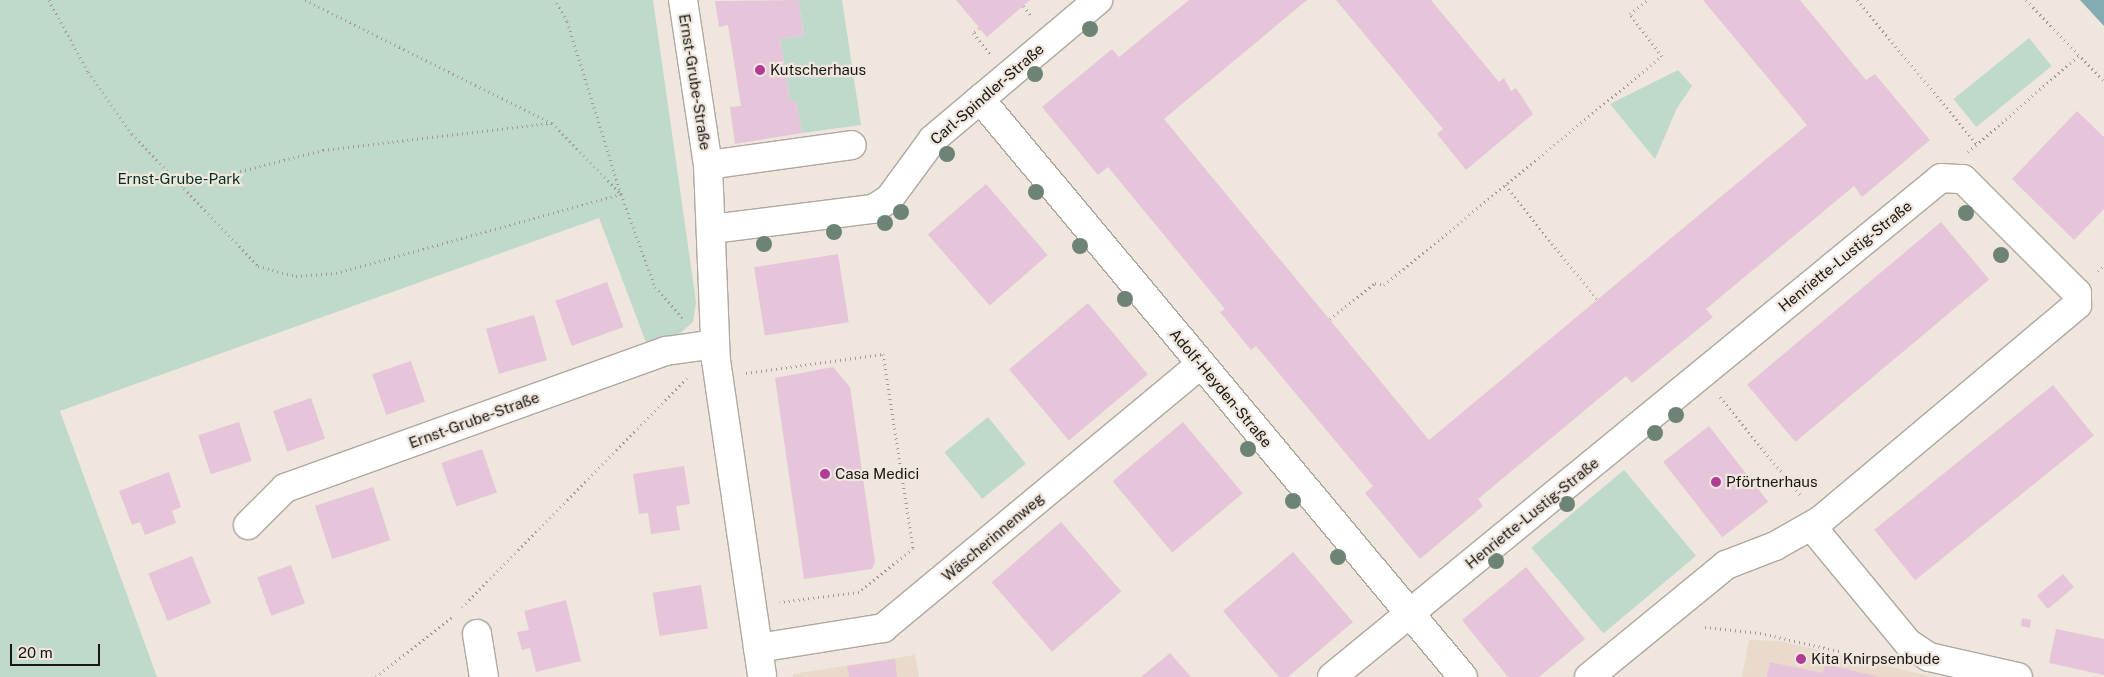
<!DOCTYPE html>
<meta charset="utf-8">
<style>
body{margin:0}
#map{position:relative;width:2104px;height:677px;overflow:hidden;background:#efe6dd;font-family:"Public Sans",sans-serif}
div>[style]{position:absolute}
.built>*{inset:0;background:#e9dacb}
.green>*{inset:0;background:#bfd9cb;transform-origin:0 0}
.water>*{inset:0;background:#82abb2}
.building>*{inset:0;background:#e6c5da;transform-origin:0 0}
.path>*{height:3px;margin-top:-1.5px;transform-origin:0;background:repeating-linear-gradient(90deg,#a19a93 0 1px,transparent 0 5px)}
.roads{filter:drop-shadow(1px 0 #b0a89f) drop-shadow(-1px 0 #b0a89f) drop-shadow(0 1px #b0a89f) drop-shadow(0 -1px #b0a89f)}
.minor>*{height:28px;margin:-14px;padding:0 14px;transform-origin:14px;border-radius:14px;background:#fff}
.trees>*{width:16px;height:16px;margin:-8px;border-radius:50%;background:#6c8375}
.dots>*{width:14px;height:14px;translate:-50% -50%;box-sizing:border-box;border:2px solid #efe6dd;border-radius:50%}
span{translate:-50% -50%;white-space:nowrap;text-align:center;line-height:1.15;-webkit-text-stroke:4.5px #efe6dd;paint-order:stroke}
.poi-label{font-size:15px;color:#191612}
.left{translate:0 -50%;text-align:left}
.street-label{font-size:15px;color:#191612}
.park-label{font-size:15px;color:#013220}
.scale{position:absolute;left:10px;top:644px;width:90px;height:22px;box-sizing:border-box;border:2px solid #191612;border-top:0;padding-left:6px;font-size:15px;line-height:18px;white-space:nowrap;color:#191612;-webkit-text-stroke:4px #efe6dd;paint-order:stroke}
</style>
<div id="map">
<div class="built">
<i style="clip-path:polygon(1749px 640px,1780px 641px,1934px 677px,1742px 677px)"></i>
<i style="clip-path:polygon(915px 655px,919px 677px,793px 677px,793px 674px)"></i>
</div>
<div class="green">
<i style="clip-path:polygon(0 0,653px 0,696px 302px,693px 322px,679px 334px,647px 345px,599px 218px,60px 411px,157px 677px,0 677px)"></i>
<i style="clip-path:polygon(798px 0,842px 0,861px 125px,802px 133px,796px 101px,790px 101px,780px 39px,804px 35px)"></i>
<i style="left:2029px;top:38px;width:36px;height:97px;rotate:51deg"></i>
<i style="clip-path:polygon(1678px 70px,1692px 86px,1677px 108px,1655px 159px,1610px 104px)"></i>
<i style="left:988px;top:417px;width:60px;height:56px;rotate:51deg"></i>
<i style="left:1624px;top:470px;width:112px;height:121px;rotate:50deg"></i>
</div>
<div class="water">
<i style="clip-path:polygon(2080px 0,2104px 0,2104px 26px)"></i>
</div>
<div class="building">
<i style="clip-path:polygon(798px 0,804px 35px,780px 39px,790px 101px,796px 101px,802px 133px,735px 144px,730px 107px,741px 106px,728px 25px,719px 27px,715px 1px)"></i>
<i style="clip-path:polygon(956px 0,1030px 0,987px 37px)"></i>
<i style="clip-path:polygon(1189px 0,1307px 0,1164px 119px,1429px 440px,1807px 125px,1703px 0,1800px 0,1866px 80px,1875px 74px,1930px 140px,1862px 197px,1854px 186px,1706px 309px,1713px 317px,1632px 383px,1626px 376px,1478px 499px,1483px 506px,1420px 559px,1365px 493px,1373px 486px,1256px 346px,1251px 350px,1220px 312px,1225px 309px,1108px 167px,1098px 175px,1042px 107px,1112px 49px,1119px 57px)"></i>
<i style="clip-path:polygon(1336px 0,1431px 0,1499px 82px,1504px 78px,1511px 91px,1516px 88px,1533px 114px,1466px 170px,1437px 134px,1443px 129px)"></i>
<i style="clip-path:polygon(2077px 111px,2104px 137px,2104px 209px,2074px 240px,2012px 179px)"></i>
<i style="left:986px;top:184px;width:94px;height:77px;rotate:49deg"></i>
<i style="left:1941px;top:222px;width:75px;height:253px;rotate:50deg"></i>
<i style="left:838px;top:254px;width:69px;height:85px;rotate:81deg"></i>
<i style="left:607px;top:282px;width:48px;height:55px;rotate:70deg"></i>
<i style="left:1088px;top:303px;width:93px;height:103px;rotate:50deg"></i>
<i style="left:534px;top:315px;width:47px;height:50px;rotate:74deg"></i>
<i style="left:411px;top:361px;width:43px;height:41px;rotate:71deg"></i>
<i style="clip-path:polygon(833px 367px,850px 387px,875px 562px,872px 569px,804px 579px,775px 378px)"></i>
<i style="left:2053px;top:385px;width:65px;height:230px;rotate:51deg"></i>
<i style="left:311px;top:398px;width:43px;height:40px;rotate:71deg"></i>
<i style="left:239px;top:422px;width:41px;height:43px;rotate:72deg"></i>
<i style="left:1183px;top:422px;width:93px;height:92px;rotate:50deg"></i>
<i style="left:1709px;top:426px;width:96px;height:58px;rotate:52deg"></i>
<i style="left:482px;top:449px;width:46px;height:43px;rotate:71deg"></i>
<i style="clip-path:polygon(684px 466px,690px 504px,676px 506px,680px 530px,651px 534px,648px 513px,639px 514px,633px 474px)"></i>
<i style="clip-path:polygon(169px 472px,181px 507px,172px 511px,176px 523px,145px 535px,140px 522px,132px 525px,119px 491px)"></i>
<i style="left:373px;top:487px;width:56px;height:61px;rotate:72deg"></i>
<i style="left:1061px;top:522px;width:92px;height:92px;rotate:49deg"></i>
<i style="clip-path:polygon(1293px 552px,1353px 622px,1288px 677px,1279px 677px,1223px 611px)"></i>
<i style="left:192px;top:556px;width:51px;height:47px;rotate:68deg"></i>
<i style="left:291px;top:565px;width:41px;height:36px;rotate:70deg"></i>
<i style="clip-path:polygon(1526px 567px,1585px 639px,1539px 677px,1508px 677px,1462px 620px)"></i>
<i style="left:2063px;top:574px;width:17px;height:34px;rotate:50deg"></i>
<i style="left:701px;top:585px;width:44px;height:49px;rotate:81deg"></i>
<i style="clip-path:polygon(566px 600px,581px 661px,536px 672px,530px 648px,522px 650px,517px 632px,529px 630px,524px 611px)"></i>
<i style="clip-path:polygon(2022px 618px,2031px 620px,2030px 628px,2021px 626px)"></i>
<i style="clip-path:polygon(2056px 629px,2104px 639px,2104px 675px,2049px 663px)"></i>
<i style="clip-path:polygon(1170px 653px,1191px 677px,1141px 677px)"></i>
<i style="clip-path:polygon(895px 659px,897px 677px,849px 677px,847px 666px)"></i>
<i style="clip-path:polygon(1770px 662px,1823px 673px,1825px 664px,1880px 677px,1767px 677px)"></i>
</div>
<div class="path">
<i style="left:49px;top:0;width:82px;rotate:61.6deg"></i>
<i style="left:88px;top:72px;width:76px;rotate:54.6deg"></i>
<i style="left:132px;top:134px;width:182px;rotate:46.3deg"></i>
<i style="left:258px;top:266px;width:39px;rotate:15deg"></i>
<i style="left:296px;top:276px;width:40px;rotate:-4.3deg"></i>
<i style="left:336px;top:273px;width:296px;rotate:-15.5deg"></i>
<i style="left:621px;top:194px;width:181px;rotate:-107.3deg"></i>
<i style="left:567px;top:21px;width:24px;rotate:-120deg"></i>
<i style="left:305px;top:0;width:276px;rotate:26.5deg"></i>
<i style="left:552px;top:123px;width:99px;rotate:45.8deg"></i>
<i style="left:621px;top:194px;width:99px;rotate:69.9deg"></i>
<i style="left:655px;top:287px;width:42px;rotate:47.9deg"></i>
<i style="left:1857px;top:0;width:187px;rotate:50.2deg"></i>
<i style="left:2026px;top:0;width:112px;rotate:46.1deg"></i>
<i style="left:1023px;top:6px;width:14px;rotate:51deg"></i>
<i style="left:979px;top:28px;width:8px;rotate:140deg"></i>
<i style="left:973px;top:33px;width:27px;rotate:51deg"></i>
<i style="left:1968px;top:152px;width:147px;rotate:-41.1deg"></i>
<i style="left:1505px;top:185px;width:146px;rotate:51.1deg"></i>
<i style="left:182px;top:186px;width:146px;rotate:-14.3deg"></i>
<i style="left:323px;top:150px;width:229px;rotate:-6.8deg"></i>
<i style="left:2098px;top:271px;width:8px;rotate:-45deg"></i>
<i style="left:1330px;top:319px;width:58px;rotate:-38.7deg"></i>
<i style="left:1375px;top:283px;width:9px;rotate:13deg"></i>
<i style="left:1384px;top:285px;width:360px;rotate:-39.5deg"></i>
<i style="left:1662px;top:56px;width:53px;rotate:-127.3deg"></i>
<i style="left:1630px;top:14px;width:23px;rotate:-38deg"></i>
<i style="left:746px;top:373px;width:138px;rotate:-7.9deg"></i>
<i style="left:883px;top:354px;width:196px;rotate:81.2deg"></i>
<i style="left:913px;top:548px;width:70px;rotate:140.8deg"></i>
<i style="left:859px;top:592px;width:80px;rotate:172.8deg"></i>
<i style="left:1720px;top:397px;width:129px;rotate:50.6deg"></i>
<i style="left:462px;top:607px;width:321px;rotate:-45.5deg"></i>
<i style="left:1705px;top:627px;width:55px;rotate:6.2deg"></i>
<i style="left:1760px;top:633px;width:126px;rotate:12.8deg"></i>
<i style="left:376px;top:677px;width:97px;rotate:-38.3deg"></i>
</div>
<div class="roads">
<div class="minor">
<i style="left:683px;top:0;width:167px;rotate:81.4deg"></i>
<i style="left:708px;top:165px;width:195px;rotate:87.7deg"></i>
<i style="left:716px;top:360px;width:320px;rotate:81.7deg"></i>
<i style="left:980px;top:99px;width:753px;rotate:50.12deg"></i>
<i style="left:708px;top:165px;width:145px;rotate:-7.9deg"></i>
<i style="left:712px;top:229px;width:162px;rotate:-7.1deg"></i>
<i style="left:873px;top:209px;width:19px;rotate:-32deg"></i>
<i style="left:889px;top:199px;width:74px;rotate:-53.7deg"></i>
<i style="left:933px;top:139px;width:216px;rotate:-40.1deg"></i>
<i style="left:248px;top:525px;width:52px;rotate:-45deg"></i>
<i style="left:285px;top:488px;width:405px;rotate:-19.8deg"></i>
<i style="left:666px;top:351px;width:49px;rotate:-8.1deg"></i>
<i style="left:1812px;top:527px;width:151px;rotate:50.4deg"></i>
<i style="left:1908px;top:643px;width:25px;rotate:34deg"></i>
<i style="left:1929px;top:657px;width:91px;rotate:12.7deg"></i>
<i style="left:477px;top:634px;width:44px;rotate:80.8deg"></i>
<i style="left:758px;top:648px;width:127px;rotate:-9.1deg"></i>
<i style="left:883px;top:628px;width:413px;rotate:-39.7deg"></i>
<i style="left:1332px;top:677px;width:787px;rotate:-39.33deg"></i>
<i style="left:1941px;top:178px;width:22px;rotate:3deg"></i>
<i style="left:1963px;top:179px;width:161px;rotate:45deg"></i>
<i style="left:2077px;top:293px;width:12px;rotate:90deg"></i>
<i style="left:2077px;top:305px;width:334px;rotate:140deg"></i>
<i style="left:1821px;top:520px;width:53px;rotate:150.5deg"></i>
<i style="left:1775px;top:546px;width:53px;rotate:158.8deg"></i>
<i style="left:1726px;top:565px;width:177px;rotate:140.7deg"></i>
</div>
</div>
<div class="trees">
<i style="left:1090px;top:29px"></i>
<i style="left:1035px;top:74px"></i>
<i style="left:947px;top:154px"></i>
<i style="left:1036px;top:192px"></i>
<i style="left:901px;top:212px"></i>
<i style="left:1966px;top:213px"></i>
<i style="left:885px;top:223px"></i>
<i style="left:834px;top:232px"></i>
<i style="left:764px;top:244px"></i>
<i style="left:1080px;top:246px"></i>
<i style="left:2001px;top:255px"></i>
<i style="left:1125px;top:299px"></i>
<i style="left:1676px;top:415px"></i>
<i style="left:1655px;top:433px"></i>
<i style="left:1248px;top:449px"></i>
<i style="left:1293px;top:501px"></i>
<i style="left:1567px;top:504px"></i>
<i style="left:1338px;top:557px"></i>
<i style="left:1496px;top:561px"></i>
</div>
<div class="dots">
<i style="left:760px;top:70px;background:#b03c96"></i>
<i style="left:825px;top:474px;background:#b03c96"></i>
<i style="left:1716px;top:482px;background:#b03c96"></i>
<i style="left:1801px;top:659px;background:#b03c96"></i>
</div>
<div class="poi-label">
<span class="left" style="left:770px;top:70px">Kutscherhaus</span>
<span class="left" style="left:835px;top:474px">Casa Medici</span>
<span class="left" style="left:1726px;top:482px">Pförtnerhaus</span>
<span class="left" style="left:1811px;top:659px">Kita Knirpsenbude</span>
</div>
<div class="street-label">
<span style="left:695px;top:82px;rotate:81deg">Ernst-Grube-Straße</span>
<span style="left:987px;top:94px;rotate:-41deg">Carl-Spindler-Straße</span>
<span style="left:1845px;top:256px;rotate:-39deg">Henriette-Lustig-Straße</span>
<span style="left:1221px;top:388px;rotate:50deg">Adolf-Heyden-Straße</span>
<span style="left:474px;top:420px;rotate:-20deg">Ernst-Grube-Straße</span>
<span style="left:1532px;top:513px;rotate:-39deg">Henriette-Lustig-Straße</span>
<span style="left:993px;top:537px;rotate:-40deg">Wäscherinnenweg</span>
</div>
<div class="park-label">
<span style="left:179px;top:179px">Ernst-Grube-Park</span>
</div>
<div class="scale">20 m</div>
</div>
